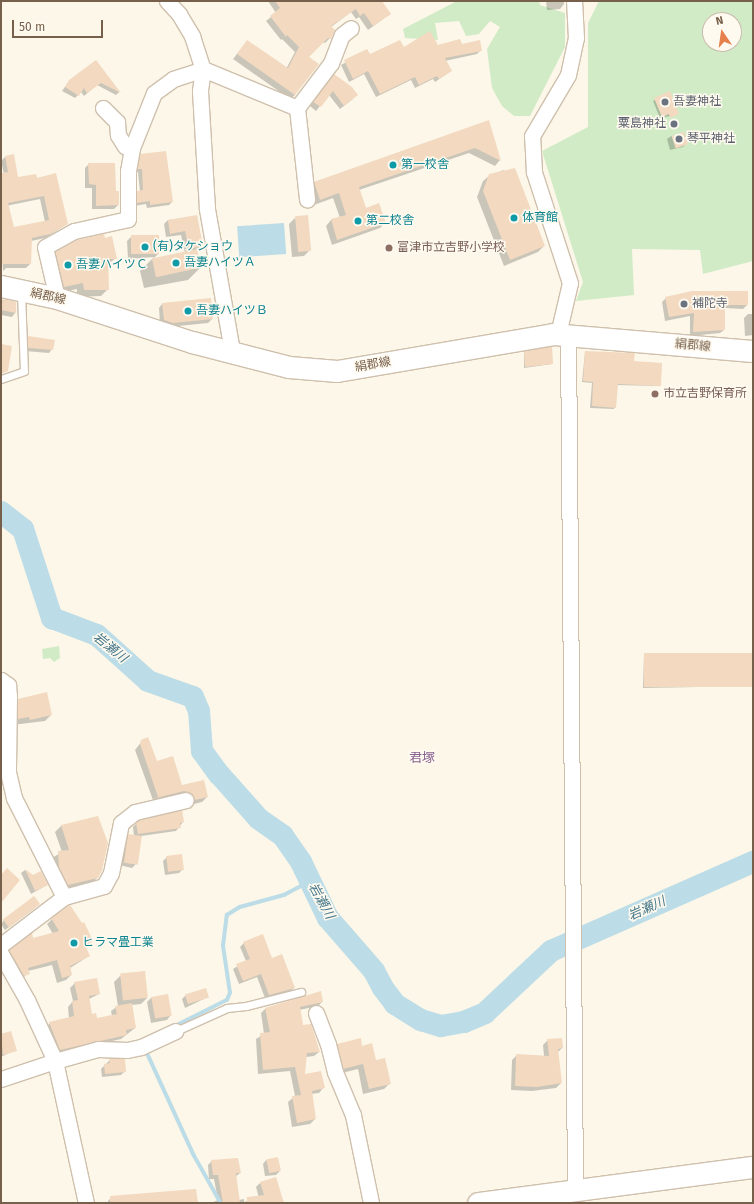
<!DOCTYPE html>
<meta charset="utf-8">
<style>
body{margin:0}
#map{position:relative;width:754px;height:1204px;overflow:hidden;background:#fcf7e8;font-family:"Fira Sans","Noto Sans JP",sans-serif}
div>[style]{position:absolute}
.green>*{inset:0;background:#d1ebc6}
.water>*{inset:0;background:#bcdce7;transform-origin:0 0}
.shadow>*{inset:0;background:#0003}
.stream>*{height:3.5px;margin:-1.75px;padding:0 1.75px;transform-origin:1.75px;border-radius:1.75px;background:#bcdce7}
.river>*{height:22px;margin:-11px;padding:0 11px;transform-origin:11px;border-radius:11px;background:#bcdce7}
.building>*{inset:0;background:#f2d9c0;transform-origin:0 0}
.roads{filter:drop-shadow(1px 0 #cfc0ad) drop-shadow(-1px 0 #cfc0ad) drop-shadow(0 1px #cfc0ad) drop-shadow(0 -1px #cfc0ad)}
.lane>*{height:7px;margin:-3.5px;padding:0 3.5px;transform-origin:3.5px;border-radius:3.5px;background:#fff}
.street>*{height:15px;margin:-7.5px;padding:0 7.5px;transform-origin:7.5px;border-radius:7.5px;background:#fff}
.secondary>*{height:21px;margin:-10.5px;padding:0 10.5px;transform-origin:10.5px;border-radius:10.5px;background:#fff}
.dots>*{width:11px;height:11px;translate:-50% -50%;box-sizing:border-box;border:2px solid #fffaef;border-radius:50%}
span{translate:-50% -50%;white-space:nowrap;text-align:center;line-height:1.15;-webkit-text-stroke:3px #fffaef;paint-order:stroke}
.worship-label{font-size:12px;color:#5b616d}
.left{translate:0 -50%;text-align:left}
.right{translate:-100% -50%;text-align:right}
.culture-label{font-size:12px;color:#0d838f}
.education-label{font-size:12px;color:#785e54}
.street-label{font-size:12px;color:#77604b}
.water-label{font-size:13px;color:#45778b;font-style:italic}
.neighbourhood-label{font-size:13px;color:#896493}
.frame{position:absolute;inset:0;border:2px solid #77604b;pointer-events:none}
.north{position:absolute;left:702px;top:12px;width:40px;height:40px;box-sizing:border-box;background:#fffaef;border:1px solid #c9bcad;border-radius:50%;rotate:347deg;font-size:11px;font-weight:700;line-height:16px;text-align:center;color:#77604b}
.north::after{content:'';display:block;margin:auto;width:14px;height:18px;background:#e6814e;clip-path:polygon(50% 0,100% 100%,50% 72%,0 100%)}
.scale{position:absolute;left:12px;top:20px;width:91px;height:18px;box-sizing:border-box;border:2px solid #77604b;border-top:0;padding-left:5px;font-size:12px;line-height:14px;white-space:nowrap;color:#77604b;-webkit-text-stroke:3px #fffaef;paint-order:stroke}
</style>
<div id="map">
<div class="green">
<i style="clip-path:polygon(457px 1px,539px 1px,540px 5px,565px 13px,565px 47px,530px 116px,514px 116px,502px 106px,492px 88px,487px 49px,500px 27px,490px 21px,479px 34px,466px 36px,459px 21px,435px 23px,438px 40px,405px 38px,403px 29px)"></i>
<i style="clip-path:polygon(evenodd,599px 1px,753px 1px,753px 261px,703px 274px,700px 250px,632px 249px,634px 295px,576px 301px,583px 282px,542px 151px,588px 127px,588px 23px,599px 1px,710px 20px,734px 20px,734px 44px,710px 44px,710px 20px)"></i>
<i style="clip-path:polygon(59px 646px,60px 658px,54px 662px,50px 658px,43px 659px,42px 649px)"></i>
</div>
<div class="water">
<i style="left:284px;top:223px;width:31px;height:47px;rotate:86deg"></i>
</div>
<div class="shadow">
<i style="clip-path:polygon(268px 1px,381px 1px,390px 14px,368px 30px,359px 17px,356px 19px,351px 12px,331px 27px,330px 38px,325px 43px,322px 42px,307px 57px,295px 95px,290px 99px,233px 59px,247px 41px,286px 69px,295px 52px,282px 39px,281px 40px,266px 21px,276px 13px)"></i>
<i style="clip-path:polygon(546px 1px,564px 1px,564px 4px,560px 9px,547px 10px)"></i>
<i style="clip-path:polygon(461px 45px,481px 50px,477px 54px,445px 61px,451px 71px,435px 82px,433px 79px,415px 88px,411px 80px,376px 97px,364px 74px,349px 82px,341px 65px,367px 50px,370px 56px,404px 48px)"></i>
<i style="clip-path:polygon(96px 61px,119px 92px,116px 95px,97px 85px,84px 96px,81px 92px,75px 98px,62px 91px,69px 81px)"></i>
<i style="clip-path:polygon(330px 79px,353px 99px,340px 109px,329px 95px,316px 111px,310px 106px)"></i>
<i style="clip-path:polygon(669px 93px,676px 115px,660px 118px,653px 101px)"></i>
<i style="clip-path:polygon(488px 121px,500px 160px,495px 166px,469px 153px,359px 190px,366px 209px,385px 223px,380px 228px,332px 245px,326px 226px,331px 220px,340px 218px,333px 198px,314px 205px,309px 188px,315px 182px)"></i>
<i style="clip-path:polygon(671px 136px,686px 144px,683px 147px,670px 150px,667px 139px)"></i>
<i style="clip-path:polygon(141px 155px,172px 202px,169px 205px,147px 208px,146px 204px,134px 206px,134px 195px,140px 192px,138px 172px,134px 172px,137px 158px)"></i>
<i style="clip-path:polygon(5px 157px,18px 178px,36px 179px,67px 224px,45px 238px,31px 241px,30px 264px,26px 268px,6px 268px,3px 271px,1px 223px,13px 228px,45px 222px,40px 199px,1px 207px,1px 174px,4px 174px,1px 161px)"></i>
<i style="clip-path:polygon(89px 164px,115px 192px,118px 205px,114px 209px,92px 209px,92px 188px,85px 188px,85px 168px)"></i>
<i style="clip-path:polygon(504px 170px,544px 246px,538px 252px,504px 266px,477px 197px,483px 181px,490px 175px)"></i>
<i style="clip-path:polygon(197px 216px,202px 245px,196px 250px,200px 268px,188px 280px,144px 288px,140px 271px,154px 257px,128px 259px,127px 241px,131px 237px,158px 254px,153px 259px,185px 253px,181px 235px,166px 237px,164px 224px,168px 220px)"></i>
<i style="clip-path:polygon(295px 218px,310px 250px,304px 256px,292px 257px,289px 224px)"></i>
<i style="clip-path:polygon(56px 252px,116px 258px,107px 265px,108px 289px,101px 296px,77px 297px,77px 289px,57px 293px,49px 260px)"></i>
<i style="clip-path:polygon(666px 298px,747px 305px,743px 309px,724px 308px,724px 330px,720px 333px,690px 336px,690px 316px,665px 321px,662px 302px)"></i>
<i style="clip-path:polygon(1px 300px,15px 302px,15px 313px,12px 317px,1px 315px)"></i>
<i style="clip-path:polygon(162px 304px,212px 319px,208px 323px,168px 327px,160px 324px,159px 308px)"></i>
<i style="clip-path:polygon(748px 314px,753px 314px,753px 335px,745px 336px,744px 318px)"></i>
<i style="clip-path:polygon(28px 337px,52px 349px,49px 353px,25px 351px,25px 340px)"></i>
<i style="clip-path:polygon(524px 352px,552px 364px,524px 368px)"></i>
<i style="clip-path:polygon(585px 352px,633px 362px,660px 386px,617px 385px,614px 409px,590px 408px,592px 383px,582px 382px)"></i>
<i style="clip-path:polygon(644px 654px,752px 686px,643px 688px)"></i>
<i style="clip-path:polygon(18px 699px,51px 715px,45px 721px,12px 725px,12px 706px)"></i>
<i style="clip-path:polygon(142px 741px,157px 762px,181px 787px,207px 797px,202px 802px,190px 805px,150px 803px,153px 800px,135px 750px)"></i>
<i style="clip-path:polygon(97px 817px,97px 878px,91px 884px,62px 891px,52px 858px,62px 852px,55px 832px,61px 826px)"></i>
<i style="clip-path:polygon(183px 822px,176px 831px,141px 836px,136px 864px,132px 868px,119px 865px,124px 839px,128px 835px,134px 836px,133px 827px,137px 823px)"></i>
<i style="clip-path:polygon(167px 857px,183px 869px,179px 873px,165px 875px,163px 861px)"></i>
<i style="clip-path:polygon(25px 870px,33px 876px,47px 885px,31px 894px,21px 873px)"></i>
<i style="clip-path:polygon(35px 908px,5px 930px,1px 924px,4px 920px)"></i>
<i style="clip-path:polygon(52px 919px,92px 941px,85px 947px,89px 956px,70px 968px,71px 975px,66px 980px,57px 983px,52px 965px,28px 971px,23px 979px,5px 956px,33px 939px,53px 934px,47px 924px)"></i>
<i style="clip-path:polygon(244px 943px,272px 960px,294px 988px,290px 992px,265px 998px,257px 977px,239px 984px,233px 969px,246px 961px,240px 947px)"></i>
<i style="clip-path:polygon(120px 976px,147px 998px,141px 1004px,131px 1005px,135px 1028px,121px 1039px,55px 1054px,45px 1028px,50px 1023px,69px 1019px,68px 1007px,73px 1001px,70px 988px,75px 983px,99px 994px,89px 999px,91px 1015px,96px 1020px,112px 1016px,111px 1011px,118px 1006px,114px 982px)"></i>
<i style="clip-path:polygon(167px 995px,170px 1016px,167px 1020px,151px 1023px,147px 1002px,151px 998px)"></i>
<i style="clip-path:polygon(186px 995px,208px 997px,185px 1008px,182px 999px)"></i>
<i style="clip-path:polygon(322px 1002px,318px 1006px,299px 1010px,302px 1026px,310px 1025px,319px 1052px,314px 1056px,306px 1057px,304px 1075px,323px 1088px,319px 1093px,311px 1094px,315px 1119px,310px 1124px,292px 1127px,288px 1102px,295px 1096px,290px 1071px,258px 1074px,256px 1039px,264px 1034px,261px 1013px,266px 1008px)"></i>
<i style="clip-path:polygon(10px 1032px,15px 1050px,1px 1057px,1px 1035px)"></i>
<i style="clip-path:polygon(548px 1040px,562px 1048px,557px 1053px,561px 1083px,556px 1088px,532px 1091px,511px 1090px,512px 1060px,517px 1055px,544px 1056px,543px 1045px)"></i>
<i style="clip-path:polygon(338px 1044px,362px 1047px,390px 1083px,384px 1089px,363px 1094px,358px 1069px,338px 1074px,332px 1051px)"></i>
<i style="clip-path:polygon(110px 1060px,125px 1071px,121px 1075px,102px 1077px,101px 1069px)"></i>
<i style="clip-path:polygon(266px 1160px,280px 1171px,276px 1175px,265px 1176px,263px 1164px)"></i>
<i style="clip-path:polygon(212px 1161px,240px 1173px,235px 1177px,239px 1200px,244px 1199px,244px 1202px,259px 1198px,256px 1187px,260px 1183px,283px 1203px,211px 1203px,218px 1200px,214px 1179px,209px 1179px,208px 1165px)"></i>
<i style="clip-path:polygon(111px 1197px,197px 1203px,107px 1203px)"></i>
</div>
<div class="stream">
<i style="left:175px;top:1026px;width:58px;rotate:-26.6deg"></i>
<i style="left:227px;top:1000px;width:8px;rotate:-67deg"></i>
<i style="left:230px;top:993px;width:48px;rotate:-98.5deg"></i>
<i style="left:223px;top:946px;width:31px;rotate:-83deg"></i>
<i style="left:227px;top:915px;width:15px;rotate:-32deg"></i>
<i style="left:240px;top:907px;width:46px;rotate:-15.3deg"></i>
<i style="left:284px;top:895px;width:30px;rotate:-28deg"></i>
<i style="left:145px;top:1048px;width:118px;rotate:65.4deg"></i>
<i style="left:194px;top:1155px;width:55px;rotate:60.6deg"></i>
</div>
<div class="river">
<i style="left:1px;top:512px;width:28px;rotate:38deg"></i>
<i style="left:23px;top:529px;width:94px;rotate:72deg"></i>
<i style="left:52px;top:618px;width:48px;rotate:20.7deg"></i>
<i style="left:97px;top:635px;width:69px;rotate:42deg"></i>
<i style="left:148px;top:681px;width:48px;rotate:19.6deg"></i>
<i style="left:193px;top:697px;width:15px;rotate:67deg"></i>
<i style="left:199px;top:711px;width:40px;rotate:85.7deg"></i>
<i style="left:202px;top:751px;width:29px;rotate:54deg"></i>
<i style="left:219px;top:774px;width:60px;rotate:48.4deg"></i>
<i style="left:259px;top:819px;width:29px;rotate:35deg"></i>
<i style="left:283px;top:836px;width:32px;rotate:55deg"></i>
<i style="left:301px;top:862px;width:62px;rotate:64.3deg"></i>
<i style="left:328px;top:918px;width:70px;rotate:49deg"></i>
<i style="left:374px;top:971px;width:19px;rotate:62deg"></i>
<i style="left:383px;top:988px;width:20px;rotate:53deg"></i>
<i style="left:395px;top:1004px;width:31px;rotate:32deg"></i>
<i style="left:421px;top:1020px;width:21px;rotate:17deg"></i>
<i style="left:441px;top:1026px;width:23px;rotate:-10deg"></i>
<i style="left:464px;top:1022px;width:23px;rotate:-23deg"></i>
<i style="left:485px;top:1013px;width:91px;rotate:-43.2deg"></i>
<i style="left:551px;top:951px;width:221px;rotate:-23.8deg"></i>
</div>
<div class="building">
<i style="clip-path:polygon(275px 1px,382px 1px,391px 14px,373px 26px,364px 13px,360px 16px,356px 9px,331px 26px,335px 30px,331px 39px,328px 38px,309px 57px,319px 64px,295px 95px,237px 54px,247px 40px,288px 68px,299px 47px,287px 35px,286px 37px,270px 16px,280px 8px)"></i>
<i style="clip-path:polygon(430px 31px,438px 45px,460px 39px,462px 44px,480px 40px,482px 51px,445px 58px,452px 71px,439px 79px,437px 76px,419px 85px,415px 77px,380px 94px,368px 71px,353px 79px,344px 60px,367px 49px,370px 54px,400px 40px,404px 47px)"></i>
<i style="clip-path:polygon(96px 60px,121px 93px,101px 83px,87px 93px,84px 88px,79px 96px,65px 87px,69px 80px)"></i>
<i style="clip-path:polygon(334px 74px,352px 87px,358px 95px,344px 106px,333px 91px,321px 107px,313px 102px)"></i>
<i style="clip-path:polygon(670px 91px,679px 114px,670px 118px,669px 114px,662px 117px,654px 98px)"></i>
<i style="clip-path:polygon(489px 120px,501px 161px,475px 148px,359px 187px,366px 208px,379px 203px,386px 223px,337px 240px,331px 219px,346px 215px,339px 193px,320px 200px,314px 182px)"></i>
<i style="left:684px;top:132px;width:13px;height:13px;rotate:72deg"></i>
<i style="clip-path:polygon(166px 151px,173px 202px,150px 205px,150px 201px,137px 203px,137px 191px,143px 190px,142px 169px,137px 169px,140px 154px)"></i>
<i style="clip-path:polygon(evenodd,14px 154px,18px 177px,36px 174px,37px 178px,56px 173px,68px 224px,50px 234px,32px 238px,31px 264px,1px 264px,1px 173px,8px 172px,5px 156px,14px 154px,44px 196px,49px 220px,14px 227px,8px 203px,44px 196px)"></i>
<i style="clip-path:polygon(88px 163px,115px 163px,116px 191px,119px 191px,119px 205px,96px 206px,96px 185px,89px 184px)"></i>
<i style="clip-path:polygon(515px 168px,545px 246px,510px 260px,483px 191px,489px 174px)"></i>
<i style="clip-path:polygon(197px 215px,203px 246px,189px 249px,185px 231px,170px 234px,168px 220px)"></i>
<i style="left:308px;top:215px;width:36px;height:13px;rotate:85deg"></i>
<i style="clip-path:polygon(104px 234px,105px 238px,112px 236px,117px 259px,108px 259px,109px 290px,84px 290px,83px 283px,64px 287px,55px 252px,77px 240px)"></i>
<i style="left:159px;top:235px;width:19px;height:28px;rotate:90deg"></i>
<i style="left:197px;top:249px;width:19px;height:46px;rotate:78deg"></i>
<i style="clip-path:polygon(692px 291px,748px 291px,748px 305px,725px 305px,725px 330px,693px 332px,694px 313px,669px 317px,665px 297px)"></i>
<i style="clip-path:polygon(211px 298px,213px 319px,173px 323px,164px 320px,162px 303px)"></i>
<i style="clip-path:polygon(3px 299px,16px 302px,16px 313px,1px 310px)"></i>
<i style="clip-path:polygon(28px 336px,55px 340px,53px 350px,28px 348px)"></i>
<i style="clip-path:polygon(1px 344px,12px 346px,8px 371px,1px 374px)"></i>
<i style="clip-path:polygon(552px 346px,553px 364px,525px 367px,524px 351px)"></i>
<i style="clip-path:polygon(585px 351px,635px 353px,634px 361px,662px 363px,661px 386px,618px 384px,616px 408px,592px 406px,593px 382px,583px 381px)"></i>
<i style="left:644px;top:653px;width:109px;height:34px"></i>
<i style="clip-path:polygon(47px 692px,52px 715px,30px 720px,29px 717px,18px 719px,18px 699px)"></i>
<i style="clip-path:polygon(148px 737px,157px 761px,173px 756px,182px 785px,204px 780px,208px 797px,195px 800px,192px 794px,184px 791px,152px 799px,158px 797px,140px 744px,141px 740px)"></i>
<i style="clip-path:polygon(182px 810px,184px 822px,180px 823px,181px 828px,138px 834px,136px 823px,139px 820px)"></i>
<i style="clip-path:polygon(98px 816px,108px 843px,102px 870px,98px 878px,68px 885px,59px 868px,58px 851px,69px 850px,61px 825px)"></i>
<i style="left:128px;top:834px;width:14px;height:29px;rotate:8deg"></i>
<i style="left:182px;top:854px;width:16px;height:16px;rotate:83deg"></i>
<i style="clip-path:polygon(7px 868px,20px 880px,1px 903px,1px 875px)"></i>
<i style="clip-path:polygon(25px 869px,33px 875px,41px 871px,48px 885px,35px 891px)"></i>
<i style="left:34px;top:896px;width:10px;height:39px;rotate:53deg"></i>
<i style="clip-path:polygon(70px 905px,82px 923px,84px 922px,93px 941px,85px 945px,90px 956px,70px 966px,72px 975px,62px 978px,57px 960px,28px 968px,30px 974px,24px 976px,9px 950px,32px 933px,33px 938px,59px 931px,51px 918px)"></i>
<i style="clip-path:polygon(263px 934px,272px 958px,282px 954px,295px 988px,269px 995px,261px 974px,243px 981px,236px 964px,250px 959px,243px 942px)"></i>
<i style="left:145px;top:971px;width:27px;height:25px;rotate:84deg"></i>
<i style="clip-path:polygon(97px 978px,100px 994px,89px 996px,92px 1014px,96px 1013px,97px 1018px,117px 1014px,115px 1006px,132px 1003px,136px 1028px,126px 1030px,127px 1035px,60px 1050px,49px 1022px,74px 1016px,72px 1001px,78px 1000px,74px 982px)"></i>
<i style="left:206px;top:988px;width:10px;height:22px;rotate:73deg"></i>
<i style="clip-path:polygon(321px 991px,323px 1002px,300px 1007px,303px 1025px,311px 1024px,320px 1052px,307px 1053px,305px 1074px,321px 1071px,325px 1088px,312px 1091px,316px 1119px,297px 1123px,292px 1096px,301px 1095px,295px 1067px,263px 1070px,260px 1033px,270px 1032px,265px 1008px)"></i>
<i style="left:168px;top:994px;width:22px;height:17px;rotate:80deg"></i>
<i style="clip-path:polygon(11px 1031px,17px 1051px,3px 1055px,1px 1034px)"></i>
<i style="clip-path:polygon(361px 1038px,362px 1046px,372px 1043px,376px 1060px,385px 1058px,391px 1084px,369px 1089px,363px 1064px,343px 1069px,337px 1044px)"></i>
<i style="clip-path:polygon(562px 1038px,563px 1048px,558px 1049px,562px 1083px,537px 1087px,515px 1086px,516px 1054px,549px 1056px,547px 1039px)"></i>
<i style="clip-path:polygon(109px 1059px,125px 1059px,126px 1072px,105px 1074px,104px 1064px,110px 1063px)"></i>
<i style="left:278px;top:1157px;width:14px;height:12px;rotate:78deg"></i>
<i style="clip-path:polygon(238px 1158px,241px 1173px,236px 1173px,240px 1203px,223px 1203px,218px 1175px,213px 1175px,211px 1160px)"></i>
<i style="clip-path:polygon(276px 1177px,284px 1203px,247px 1203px,247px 1197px,264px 1195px,260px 1182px)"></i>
<i style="clip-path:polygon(196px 1189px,198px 1203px,110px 1203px,110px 1196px)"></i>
</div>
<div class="roads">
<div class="lane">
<i style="left:1px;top:379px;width:24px;rotate:-19deg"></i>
<i style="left:24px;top:371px;width:78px;rotate:-92.2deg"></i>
<i style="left:176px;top:1031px;width:56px;rotate:-24.3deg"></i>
<i style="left:227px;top:1008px;width:19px;rotate:-6deg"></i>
<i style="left:246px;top:1006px;width:57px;rotate:-14.3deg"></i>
</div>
<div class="street">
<i style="left:167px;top:1px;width:18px;rotate:47deg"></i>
<i style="left:179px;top:14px;width:26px;rotate:59deg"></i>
<i style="left:192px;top:36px;width:35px;rotate:72deg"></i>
<i style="left:203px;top:69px;width:102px;rotate:22.5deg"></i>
<i style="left:297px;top:108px;width:92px;rotate:83.7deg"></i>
<i style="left:103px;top:108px;width:20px;rotate:45deg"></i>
<i style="left:117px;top:122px;width:13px;rotate:86deg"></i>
<i style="left:118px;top:135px;width:13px;rotate:58deg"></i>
<i style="left:125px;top:146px;width:7px;rotate:16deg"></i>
<i style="left:297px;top:108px;width:56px;rotate:-52.9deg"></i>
<i style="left:331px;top:63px;width:30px;rotate:-69deg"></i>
<i style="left:342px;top:35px;width:11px;rotate:-38deg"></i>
<i style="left:57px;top:298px;width:52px;rotate:-103.2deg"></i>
<i style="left:45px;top:247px;width:33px;rotate:-29deg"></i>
<i style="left:74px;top:231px;width:55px;rotate:-12.5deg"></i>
<i style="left:128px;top:219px;width:48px;rotate:-90deg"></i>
<i style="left:128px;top:171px;width:23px;rotate:-80deg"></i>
<i style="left:132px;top:148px;width:59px;rotate:-68.2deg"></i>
<i style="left:154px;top:93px;width:24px;rotate:-36deg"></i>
<i style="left:173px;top:79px;width:32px;rotate:-18deg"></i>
<i style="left:203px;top:69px;width:22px;rotate:98deg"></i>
<i style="left:200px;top:91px;width:118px;rotate:86.6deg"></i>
<i style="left:207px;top:209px;width:144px;rotate:80deg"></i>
<i style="left:558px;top:334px;width:52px;rotate:-76.8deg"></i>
<i style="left:570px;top:283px;width:117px;rotate:-108deg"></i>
<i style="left:534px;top:172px;width:36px;rotate:-93deg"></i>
<i style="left:532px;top:136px;width:71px;rotate:-59.5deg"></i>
<i style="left:568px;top:75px;width:38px;rotate:-78deg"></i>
<i style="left:576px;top:38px;width:37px;rotate:-93deg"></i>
<i style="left:568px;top:335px;width:856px;rotate:89.53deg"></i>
<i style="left:1px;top:680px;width:9px;rotate:36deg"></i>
<i style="left:8px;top:685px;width:11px;rotate:85deg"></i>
<i style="left:9px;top:696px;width:76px;rotate:90.8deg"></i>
<i style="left:8px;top:772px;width:27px;rotate:77deg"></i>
<i style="left:14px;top:798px;width:111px;rotate:63.2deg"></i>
<i style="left:64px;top:897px;width:79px;rotate:142.7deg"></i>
<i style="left:64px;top:897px;width:41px;rotate:-15.4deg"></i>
<i style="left:104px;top:886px;width:15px;rotate:-62deg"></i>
<i style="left:111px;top:873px;width:51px;rotate:-78.7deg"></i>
<i style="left:121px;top:823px;width:18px;rotate:-38deg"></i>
<i style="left:135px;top:812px;width:52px;rotate:-13.2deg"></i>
<i style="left:1px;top:954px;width:53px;rotate:60.5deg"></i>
<i style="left:27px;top:1000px;width:67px;rotate:65.3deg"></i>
<i style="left:55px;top:1061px;width:45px;rotate:-15.6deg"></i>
<i style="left:98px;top:1049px;width:29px;rotate:2deg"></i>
<i style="left:127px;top:1050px;width:14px;rotate:-12deg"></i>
<i style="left:141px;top:1047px;width:38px;rotate:-25deg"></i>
<i style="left:316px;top:1013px;width:33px;rotate:69deg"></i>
<i style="left:328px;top:1044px;width:29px;rotate:76deg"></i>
<i style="left:335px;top:1072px;width:47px;rotate:67.3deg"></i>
<i style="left:353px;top:1115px;width:90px;rotate:78.4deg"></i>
<i style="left:1px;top:1079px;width:57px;rotate:-18.4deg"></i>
<i style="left:55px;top:1061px;width:145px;rotate:77.7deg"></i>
</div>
<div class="secondary">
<i style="left:1px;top:286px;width:57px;rotate:12.1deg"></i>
<i style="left:57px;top:298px;width:142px;rotate:18.1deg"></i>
<i style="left:192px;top:342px;width:100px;rotate:14.5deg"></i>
<i style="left:289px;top:367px;width:48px;rotate:4.8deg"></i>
<i style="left:337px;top:371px;width:219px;rotate:-9.7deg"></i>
<i style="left:553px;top:334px;width:201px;rotate:4.9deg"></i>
<i style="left:478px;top:1203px;width:277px;rotate:-7.5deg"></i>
</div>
</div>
<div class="dots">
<i style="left:665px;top:102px;background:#6b7280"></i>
<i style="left:674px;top:124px;background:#6b7280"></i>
<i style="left:679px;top:139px;background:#6b7280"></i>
<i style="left:393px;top:165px;background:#0f9aa8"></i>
<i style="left:514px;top:218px;background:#0f9aa8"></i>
<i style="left:358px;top:221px;background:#0f9aa8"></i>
<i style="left:145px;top:247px;background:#0f9aa8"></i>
<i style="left:389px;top:248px;background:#8d6e63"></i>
<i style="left:176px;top:263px;background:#0f9aa8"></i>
<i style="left:68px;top:265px;background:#0f9aa8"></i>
<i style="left:684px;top:304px;background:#6b7280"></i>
<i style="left:188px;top:311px;background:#0f9aa8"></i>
<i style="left:655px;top:394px;background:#8d6e63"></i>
<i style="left:74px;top:943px;background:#0f9aa8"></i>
</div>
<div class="worship-label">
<span class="left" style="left:673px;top:102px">吾妻神社</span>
<span class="right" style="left:666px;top:124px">粟島神社</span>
<span class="left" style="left:687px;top:139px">琴平神社</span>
<span class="left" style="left:692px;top:304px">補陀寺</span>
</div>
<div class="culture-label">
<span class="left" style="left:401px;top:165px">第一校舎</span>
<span class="left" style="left:522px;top:218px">体育館</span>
<span class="left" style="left:366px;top:221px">第二校舎</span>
<span class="left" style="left:153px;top:247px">(有)タケショウ</span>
<span class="left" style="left:184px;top:263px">吾妻ハイツＡ</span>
<span class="left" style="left:76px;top:265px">吾妻ハイツＣ</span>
<span class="left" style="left:196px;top:311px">吾妻ハイツＢ</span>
<span class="left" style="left:82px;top:943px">ヒラマ畳工業</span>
</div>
<div class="education-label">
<span class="left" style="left:397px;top:248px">富津市立吉野小学校</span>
<span class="left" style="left:663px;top:394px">市立吉野保育所</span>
</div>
<div class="street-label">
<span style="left:48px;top:297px;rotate:13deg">絹郡線</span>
<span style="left:693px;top:346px;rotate:5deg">絹郡線</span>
<span style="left:373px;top:365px;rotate:-10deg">絹郡線</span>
</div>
<div class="water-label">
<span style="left:110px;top:648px;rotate:39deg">岩瀬川</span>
<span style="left:321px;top:901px;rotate:61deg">岩瀬川</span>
<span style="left:647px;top:909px;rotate:-24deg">岩瀬川</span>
</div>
<div class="neighbourhood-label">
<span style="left:422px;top:758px">君塚</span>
</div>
<div class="frame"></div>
<div class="north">N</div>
<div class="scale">50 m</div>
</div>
